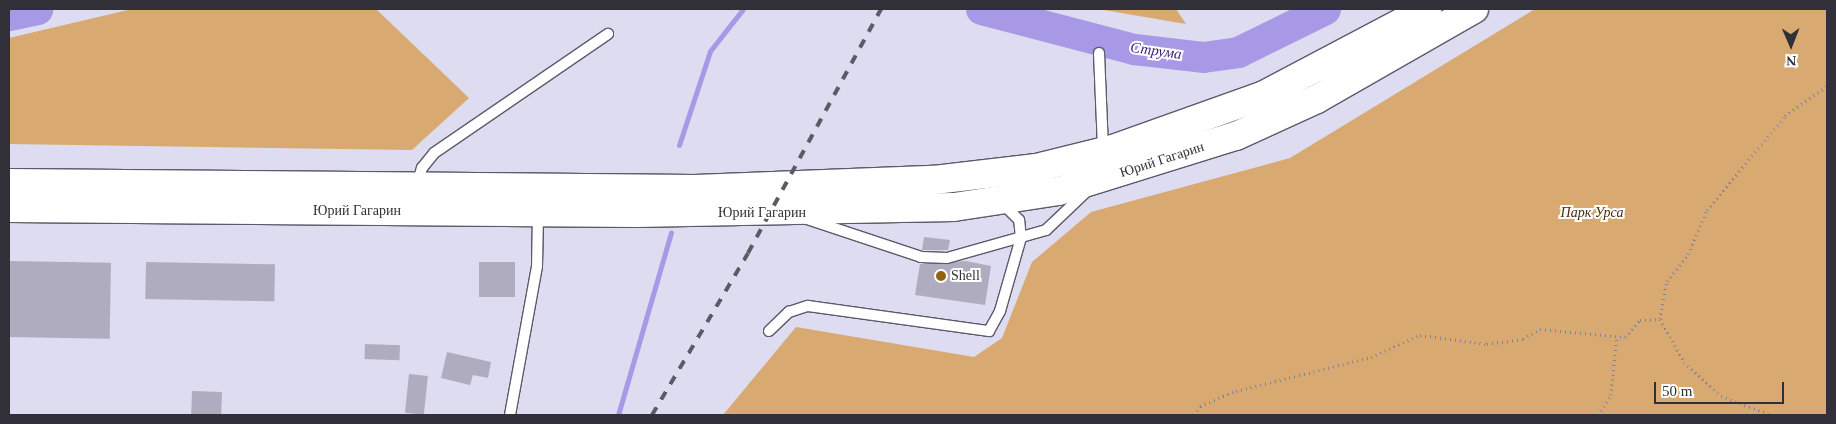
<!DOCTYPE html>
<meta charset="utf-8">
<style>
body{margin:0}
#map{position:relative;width:1836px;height:424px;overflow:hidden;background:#dedcf0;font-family:Georgia,serif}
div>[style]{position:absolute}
.green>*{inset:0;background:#d8aa71}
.stream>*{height:5px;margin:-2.5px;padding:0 2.5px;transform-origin:2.5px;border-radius:2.5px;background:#a799e5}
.river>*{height:31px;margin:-15.5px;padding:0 15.5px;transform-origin:15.5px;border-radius:15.5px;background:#a799e5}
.building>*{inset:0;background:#afacc0;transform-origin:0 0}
.path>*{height:3px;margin-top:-1.5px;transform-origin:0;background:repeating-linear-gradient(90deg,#83828f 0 1px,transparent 0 5px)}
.roads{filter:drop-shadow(1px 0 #5b596a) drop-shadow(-1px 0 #5b596a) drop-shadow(0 1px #5b596a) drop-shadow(0 -1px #5b596a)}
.lane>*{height:10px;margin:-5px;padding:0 5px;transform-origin:5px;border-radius:5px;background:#fff}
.secondary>*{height:28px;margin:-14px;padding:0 14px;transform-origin:14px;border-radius:14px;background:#fff}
.rail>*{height:4px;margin-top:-2px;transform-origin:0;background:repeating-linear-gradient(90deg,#5b5a65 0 9px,transparent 0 18px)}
.dots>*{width:14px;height:14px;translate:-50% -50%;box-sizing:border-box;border:2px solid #fff;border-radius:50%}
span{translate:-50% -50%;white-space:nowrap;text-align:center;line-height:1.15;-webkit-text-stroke:4px #fff;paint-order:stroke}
.street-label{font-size:14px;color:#313038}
.park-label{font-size:14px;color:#432d0e;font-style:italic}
.poi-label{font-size:14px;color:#313038}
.left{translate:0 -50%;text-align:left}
.water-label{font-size:15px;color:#381c73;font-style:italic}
.frame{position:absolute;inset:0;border:10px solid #313038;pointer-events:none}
.north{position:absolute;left:1766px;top:20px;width:50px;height:50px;-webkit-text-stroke:4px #fff;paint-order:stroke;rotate:179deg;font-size:14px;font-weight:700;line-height:20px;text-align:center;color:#313038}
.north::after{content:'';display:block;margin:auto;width:18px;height:22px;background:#313038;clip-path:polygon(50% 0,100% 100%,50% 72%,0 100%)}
.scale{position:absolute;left:1654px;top:382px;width:130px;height:22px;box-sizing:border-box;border:2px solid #313038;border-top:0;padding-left:6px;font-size:15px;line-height:18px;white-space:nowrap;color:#313038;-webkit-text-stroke:4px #fff;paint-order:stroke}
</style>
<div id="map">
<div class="green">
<i style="clip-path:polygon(132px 9px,376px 9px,469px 98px,412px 150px,9px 144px,9px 38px)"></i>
<i style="clip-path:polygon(1098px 9px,1176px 9px,1186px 24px)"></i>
<i style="clip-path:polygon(1535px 9px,1827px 9px,1827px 415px,723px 415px,796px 327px,974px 357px,1002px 338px,1032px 262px,1091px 212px,1290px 158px)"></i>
</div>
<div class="stream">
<i style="left:679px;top:145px;width:99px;rotate:-71.7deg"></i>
<i style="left:710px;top:51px;width:53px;rotate:-51.8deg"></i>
<i style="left:618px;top:415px;width:190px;rotate:-73.8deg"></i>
</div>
<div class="river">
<i style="left:981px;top:9px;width:158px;rotate:14.7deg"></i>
<i style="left:1134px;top:49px;width:69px;rotate:6.6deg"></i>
<i style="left:1203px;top:57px;width:35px;rotate:-8deg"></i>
<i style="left:1238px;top:52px;width:97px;rotate:-26.3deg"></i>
<i style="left:9px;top:15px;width:29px;rotate:-12deg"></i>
</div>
<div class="building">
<i style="clip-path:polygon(924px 237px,950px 240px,948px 250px,922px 250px)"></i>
<i style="left:9px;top:261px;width:102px;height:76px;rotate:1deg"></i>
<i style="clip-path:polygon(966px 261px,991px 266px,985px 305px,915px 295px,920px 264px)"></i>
<i style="left:146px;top:262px;width:129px;height:37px;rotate:1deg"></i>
<i style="left:515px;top:262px;width:35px;height:36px;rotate:90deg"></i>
<i style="left:365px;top:344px;width:35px;height:15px;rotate:2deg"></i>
<i style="clip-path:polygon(447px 352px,491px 362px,488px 378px,473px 375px,470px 385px,441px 378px)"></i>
<i style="left:409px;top:374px;width:19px;height:39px;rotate:6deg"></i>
<i style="left:192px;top:391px;width:30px;height:24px;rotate:2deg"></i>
</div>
<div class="path">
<i style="left:1660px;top:319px;width:39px;rotate:-80deg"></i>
<i style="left:1667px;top:281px;width:34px;rotate:-52deg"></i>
<i style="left:1688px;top:254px;width:48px;rotate:-66.6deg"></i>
<i style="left:1707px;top:210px;width:122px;rotate:-50.3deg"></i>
<i style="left:1785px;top:116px;width:52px;rotate:-35.5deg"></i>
<i style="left:1194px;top:415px;width:11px;rotate:-56deg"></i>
<i style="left:1200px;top:406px;width:39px;rotate:-23deg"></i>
<i style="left:1236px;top:391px;width:139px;rotate:-14.1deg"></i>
<i style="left:1371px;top:357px;width:54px;rotate:-24.2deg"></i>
<i style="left:1420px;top:335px;width:68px;rotate:7.7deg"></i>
<i style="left:1487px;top:344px;width:36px;rotate:-8deg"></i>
<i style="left:1523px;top:339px;width:20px;rotate:-30deg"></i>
<i style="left:1540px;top:329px;width:85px;rotate:5.4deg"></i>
<i style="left:1625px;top:337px;width:23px;rotate:-49deg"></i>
<i style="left:1640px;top:320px;width:20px;rotate:-3deg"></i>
<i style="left:1660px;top:319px;width:49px;rotate:60.8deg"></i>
<i style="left:1684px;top:362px;width:50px;rotate:42.6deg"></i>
<i style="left:1721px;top:396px;width:53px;rotate:20.8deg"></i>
<i style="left:1598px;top:415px;width:24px;rotate:-57deg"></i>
<i style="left:1611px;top:395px;width:60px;rotate:-84.3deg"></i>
</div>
<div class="roads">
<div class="lane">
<i style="left:1099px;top:53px;width:96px;rotate:87.6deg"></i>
<i style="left:417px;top:185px;width:18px;rotate:-74deg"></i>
<i style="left:422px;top:168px;width:19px;rotate:-51deg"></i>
<i style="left:434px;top:153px;width:211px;rotate:-34.4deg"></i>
<i style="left:804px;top:218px;width:123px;rotate:18.4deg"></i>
<i style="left:921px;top:257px;width:26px;rotate:2deg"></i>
<i style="left:947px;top:258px;width:103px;rotate:-15.8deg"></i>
<i style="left:1046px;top:230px;width:55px;rotate:-43.5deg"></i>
<i style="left:769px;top:331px;width:28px;rotate:-44deg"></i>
<i style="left:789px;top:312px;width:20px;rotate:-18deg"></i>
<i style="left:808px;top:306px;width:183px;rotate:7.9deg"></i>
<i style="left:989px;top:331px;width:23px;rotate:-61deg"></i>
<i style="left:1000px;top:311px;width:76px;rotate:-74deg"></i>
<i style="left:1021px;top:238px;width:18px;rotate:-96deg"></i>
<i style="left:1019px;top:220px;width:23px;rotate:-135deg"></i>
<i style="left:510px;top:415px;width:150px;rotate:-79.7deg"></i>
<i style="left:537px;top:267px;width:53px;rotate:-88.9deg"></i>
</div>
<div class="secondary">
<i style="left:9px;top:183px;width:686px;rotate:0.5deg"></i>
<i style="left:695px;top:189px;width:239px;rotate:-2.2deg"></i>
<i style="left:934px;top:180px;width:103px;rotate:-6.7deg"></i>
<i style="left:1036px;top:168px;width:79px;rotate:-13.9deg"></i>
<i style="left:1113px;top:149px;width:158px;rotate:-19.6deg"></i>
<i style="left:1262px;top:96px;width:187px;rotate:-27.8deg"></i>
<i style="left:9px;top:208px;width:627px;rotate:0.46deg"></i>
<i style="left:636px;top:213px;width:318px;rotate:-1.1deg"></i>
<i style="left:954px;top:207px;width:106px;rotate:-8.7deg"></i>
<i style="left:1059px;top:191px;width:185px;rotate:-17.3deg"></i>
<i style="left:1236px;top:136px;width:89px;rotate:-24.6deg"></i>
<i style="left:1317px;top:99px;width:181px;rotate:-29.8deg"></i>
</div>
</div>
<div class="rail">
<i style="left:652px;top:415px;width:188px;rotate:-59.3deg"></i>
<i style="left:748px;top:253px;width:278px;rotate:-61.4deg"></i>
</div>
<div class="dots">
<i style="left:941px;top:276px;background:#946213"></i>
</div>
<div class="street-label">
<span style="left:1162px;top:160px;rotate:-18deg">Юрий Гагарин</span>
<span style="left:357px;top:211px">Юрий Гагарин</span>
<span style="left:762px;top:213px">Юрий Гагарин</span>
</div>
<div class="park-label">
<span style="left:1592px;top:213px">Парк Урса</span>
</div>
<div class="poi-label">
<span class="left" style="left:951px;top:276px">Shell</span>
</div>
<div class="water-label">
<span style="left:1156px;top:51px;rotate:8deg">Струма</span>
</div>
<div class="frame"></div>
<div class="north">N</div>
<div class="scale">50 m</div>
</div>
